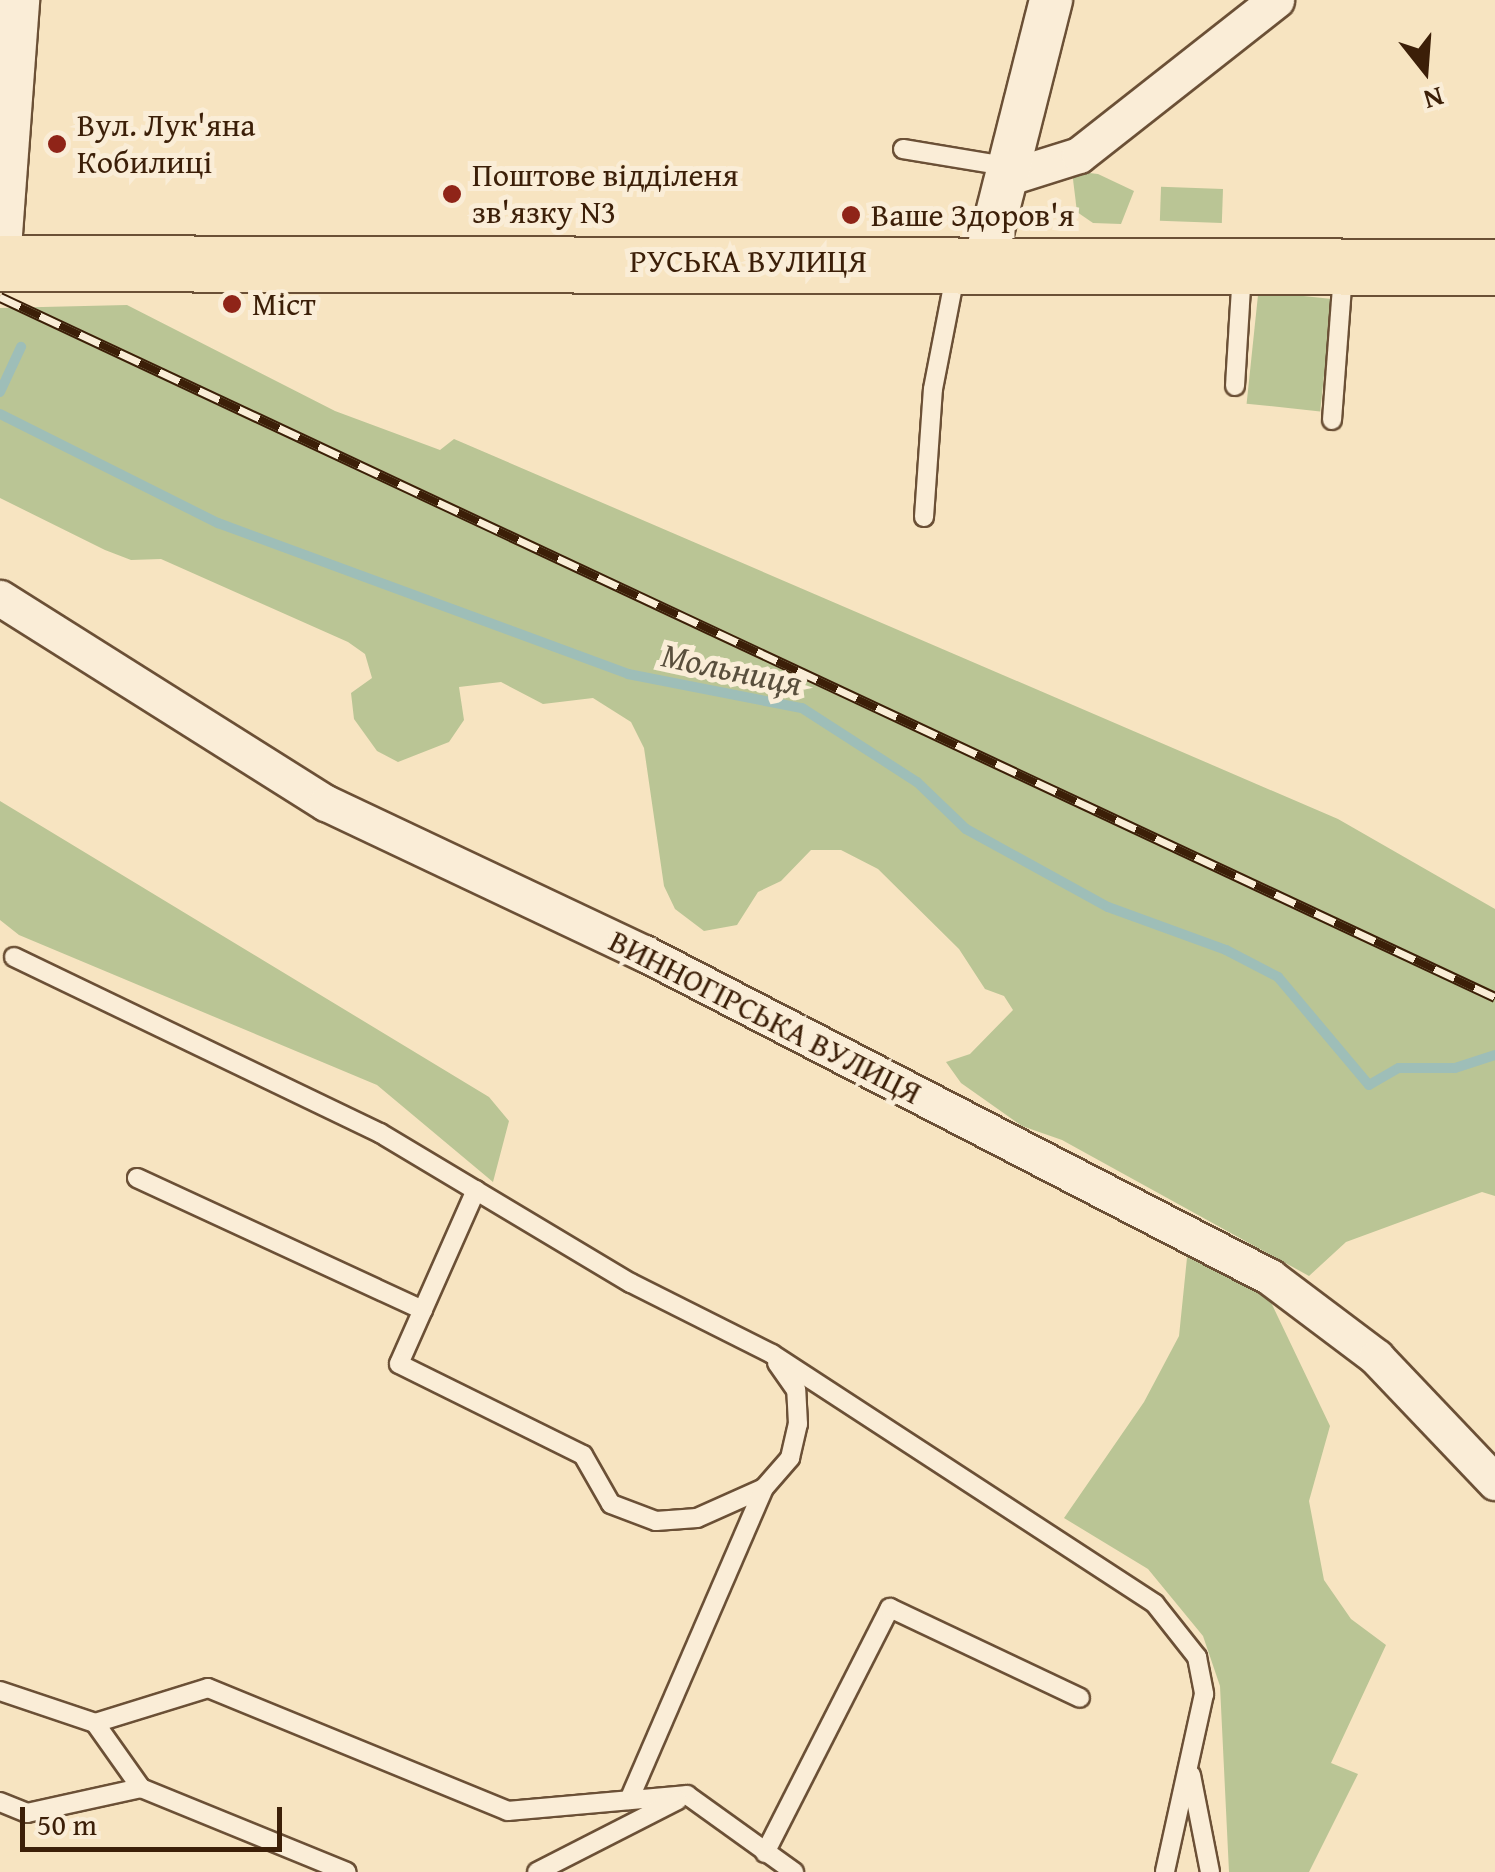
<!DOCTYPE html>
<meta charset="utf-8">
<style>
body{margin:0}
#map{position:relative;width:1495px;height:1872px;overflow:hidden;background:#f7e4c1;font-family:"Gentium Book Plus",serif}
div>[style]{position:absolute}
.green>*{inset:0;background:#bac595;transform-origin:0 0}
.stream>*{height:10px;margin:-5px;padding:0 5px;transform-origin:5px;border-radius:5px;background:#9ebeb8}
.roads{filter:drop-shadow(2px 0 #6b5036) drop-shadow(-2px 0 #6b5036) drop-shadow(0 2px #6b5036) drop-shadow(0 -2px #6b5036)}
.service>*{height:18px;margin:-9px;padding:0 9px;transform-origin:9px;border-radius:9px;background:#faedd7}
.minor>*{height:35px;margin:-17.5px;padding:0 17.5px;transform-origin:17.5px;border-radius:17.5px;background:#faedd7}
.tertiary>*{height:42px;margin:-21px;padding:0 21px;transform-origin:21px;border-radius:21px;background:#faedd7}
.primary>*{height:55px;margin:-27.5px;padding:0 27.5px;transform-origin:27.5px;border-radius:27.5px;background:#f7e4c1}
.rail>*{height:11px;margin-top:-5.5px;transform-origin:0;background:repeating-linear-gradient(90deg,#faedd7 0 22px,#3c1f08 0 44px);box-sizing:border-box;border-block:2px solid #3c1f08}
.dots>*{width:28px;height:28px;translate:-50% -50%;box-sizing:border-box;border:5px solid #faedd7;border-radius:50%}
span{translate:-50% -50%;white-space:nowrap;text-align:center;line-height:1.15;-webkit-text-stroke:10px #faedd7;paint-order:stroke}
.poi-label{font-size:32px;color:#3c1f08}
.left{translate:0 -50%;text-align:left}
.street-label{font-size:32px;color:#3c1f08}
.water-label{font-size:35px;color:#594f3d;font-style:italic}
.north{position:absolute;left:1375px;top:20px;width:100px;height:100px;-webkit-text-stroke:8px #faedd7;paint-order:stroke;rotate:163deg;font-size:28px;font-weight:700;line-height:40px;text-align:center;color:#3c1f08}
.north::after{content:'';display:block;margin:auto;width:35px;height:45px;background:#3c1f08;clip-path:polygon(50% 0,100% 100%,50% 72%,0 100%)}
.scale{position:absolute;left:20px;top:1807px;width:262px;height:45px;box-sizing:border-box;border:5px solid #3c1f08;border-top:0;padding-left:12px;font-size:30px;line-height:35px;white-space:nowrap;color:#3c1f08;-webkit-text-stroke:8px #faedd7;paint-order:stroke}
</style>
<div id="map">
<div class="green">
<i style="clip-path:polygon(1072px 171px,1098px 174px,1134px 191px,1121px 224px,1093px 223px,1077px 212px)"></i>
<i style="left:1223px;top:189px;width:34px;height:62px;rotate:92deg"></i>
<i style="left:1332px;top:299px;width:113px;height:74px;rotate:96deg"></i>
<i style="clip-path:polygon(127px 305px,335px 411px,440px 450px,454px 439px,1338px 819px,1495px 909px,1495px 1196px,1482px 1192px,1346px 1242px,1309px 1276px,1062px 1140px,1022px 1126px,961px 1083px,946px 1062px,970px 1054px,1013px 1010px,1004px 996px,985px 989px,959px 949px,878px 869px,841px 850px,811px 850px,781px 881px,758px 892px,737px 925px,704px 931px,675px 909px,664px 886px,644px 748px,631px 722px,593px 698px,543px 704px,501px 682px,459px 687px,464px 720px,449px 742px,398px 762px,377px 751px,354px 719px,351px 693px,372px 678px,365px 654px,348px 642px,161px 559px,131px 560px,105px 550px,0 498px,0 308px)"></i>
<i style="clip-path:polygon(0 801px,489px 1097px,509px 1121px,493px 1182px,377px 1085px,19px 935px,0 920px)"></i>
<i style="clip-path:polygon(1188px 1248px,1268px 1296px,1330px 1426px,1309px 1501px,1324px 1580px,1351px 1619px,1386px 1645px,1331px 1763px,1358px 1774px,1309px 1872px,1229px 1872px,1220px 1686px,1203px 1636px,1148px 1569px,1064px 1518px,1144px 1402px,1179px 1336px)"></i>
</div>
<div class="stream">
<i style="left:0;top:392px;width:50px;rotate:-65deg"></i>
<i style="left:0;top:414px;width:244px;rotate:26.6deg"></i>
<i style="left:218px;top:523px;width:437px;rotate:20.2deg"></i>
<i style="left:628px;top:674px;width:177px;rotate:11.1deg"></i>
<i style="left:802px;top:708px;width:137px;rotate:32.8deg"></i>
<i style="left:917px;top:782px;width:68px;rotate:43.8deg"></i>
<i style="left:966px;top:829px;width:162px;rotate:28.8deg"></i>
<i style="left:1108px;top:907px;width:126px;rotate:20deg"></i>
<i style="left:1226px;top:950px;width:59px;rotate:27.4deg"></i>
<i style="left:1278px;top:977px;width:141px;rotate:49.9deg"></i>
<i style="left:1369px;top:1085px;width:34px;rotate:-30deg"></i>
<i style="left:1399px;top:1068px;width:56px"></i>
<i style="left:1455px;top:1068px;width:42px;rotate:-18deg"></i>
</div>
<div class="roads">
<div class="service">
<i style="left:903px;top:149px;width:109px;rotate:9.5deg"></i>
<i style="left:1235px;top:386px;width:116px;rotate:-86.5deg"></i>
<i style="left:1332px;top:420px;width:148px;rotate:-85.7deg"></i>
<i style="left:924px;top:517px;width:128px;rotate:-86deg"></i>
<i style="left:933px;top:389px;width:120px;rotate:-79deg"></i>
<i style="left:14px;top:957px;width:406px;rotate:25.7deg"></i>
<i style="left:380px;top:1133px;width:292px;rotate:30.9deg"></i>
<i style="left:631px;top:1283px;width:158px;rotate:26.7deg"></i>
<i style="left:772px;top:1354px;width:457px;rotate:33.1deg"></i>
<i style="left:1155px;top:1604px;width:68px;rotate:51.6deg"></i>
<i style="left:1197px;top:1657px;width:38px;rotate:79deg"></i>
<i style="left:1204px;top:1694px;width:182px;rotate:102.4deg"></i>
<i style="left:137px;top:1178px;width:315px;rotate:24.8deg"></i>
<i style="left:476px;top:1190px;width:190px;rotate:113.9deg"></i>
<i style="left:399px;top:1364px;width:205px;rotate:26.3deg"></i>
<i style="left:583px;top:1455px;width:56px;rotate:60.3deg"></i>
<i style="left:611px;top:1504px;width:48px;rotate:20.7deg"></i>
<i style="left:656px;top:1521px;width:41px;rotate:-4.2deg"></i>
<i style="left:697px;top:1518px;width:73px;rotate:-24.1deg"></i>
<i style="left:764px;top:1488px;width:40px;rotate:-49deg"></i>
<i style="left:790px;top:1458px;width:35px;rotate:-77deg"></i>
<i style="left:798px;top:1424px;width:34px;rotate:-93deg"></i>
<i style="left:796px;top:1390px;width:33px;rotate:-125deg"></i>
<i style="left:0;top:1691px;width:100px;rotate:18.6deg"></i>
<i style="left:95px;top:1723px;width:118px;rotate:-17.2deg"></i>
<i style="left:208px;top:1688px;width:324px;rotate:22.3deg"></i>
<i style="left:508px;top:1811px;width:180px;rotate:-5.1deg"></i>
<i style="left:687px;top:1795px;width:132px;rotate:35.7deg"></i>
<i style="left:95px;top:1723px;width:80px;rotate:54.7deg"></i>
<i style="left:1191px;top:1775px;width:99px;rotate:78.9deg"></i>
<i style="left:629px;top:1800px;width:340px;rotate:-66.6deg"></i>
<i style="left:0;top:1802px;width:29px;rotate:22deg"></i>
<i style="left:27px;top:1813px;width:117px;rotate:-12.4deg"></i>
<i style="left:141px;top:1788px;width:222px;rotate:22.2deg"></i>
<i style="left:765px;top:1853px;width:275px;rotate:-63deg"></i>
<i style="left:890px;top:1608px;width:210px;rotate:25.3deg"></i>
<i style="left:537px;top:1872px;width:158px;rotate:-27.1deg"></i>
</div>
<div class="minor">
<i style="left:1009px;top:177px;width:73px;rotate:-17.4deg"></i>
<i style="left:1079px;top:155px;width:251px;rotate:-38.2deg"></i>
<i style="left:0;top:598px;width:385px;rotate:32.2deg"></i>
<i style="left:326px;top:803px;width:352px;rotate:25.3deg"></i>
<i style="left:644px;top:953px;width:705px;rotate:27.36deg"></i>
<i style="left:1270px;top:1277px;width:133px;rotate:37deg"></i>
<i style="left:1376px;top:1357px;width:173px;rotate:46.4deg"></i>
</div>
<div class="tertiary">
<i style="left:0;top:248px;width:249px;rotate:-85.8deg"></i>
<i style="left:985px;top:261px;width:269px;rotate:-75.8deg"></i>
</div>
<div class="primary">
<i style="left:0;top:263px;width:1495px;rotate:0.15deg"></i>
</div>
</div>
<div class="rail">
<i style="left:0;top:297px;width:1651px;rotate:25.09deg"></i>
</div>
<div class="dots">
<i style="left:57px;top:144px;background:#8f2418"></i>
<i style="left:452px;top:194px;background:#8f2418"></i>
<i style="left:851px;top:215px;background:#8f2418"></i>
<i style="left:232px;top:304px;background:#8f2418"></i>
</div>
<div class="poi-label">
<span class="left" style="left:77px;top:144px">Вул. Лук'яна<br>Кобилиці</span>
<span class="left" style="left:472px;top:194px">Поштове відділеня<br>зв'язку N3</span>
<span class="left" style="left:871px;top:215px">Ваше Здоров'я</span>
<span class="left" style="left:252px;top:304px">Міст</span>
</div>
<div class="street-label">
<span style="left:748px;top:261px">РУСЬКА ВУЛИЦЯ</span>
<span style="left:765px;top:1017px;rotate:27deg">ВИННОГІРСЬКА ВУЛИЦЯ</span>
</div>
<div class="water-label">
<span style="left:732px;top:669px;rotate:12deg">Мольниця</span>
</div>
<div class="north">N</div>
<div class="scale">50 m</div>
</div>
